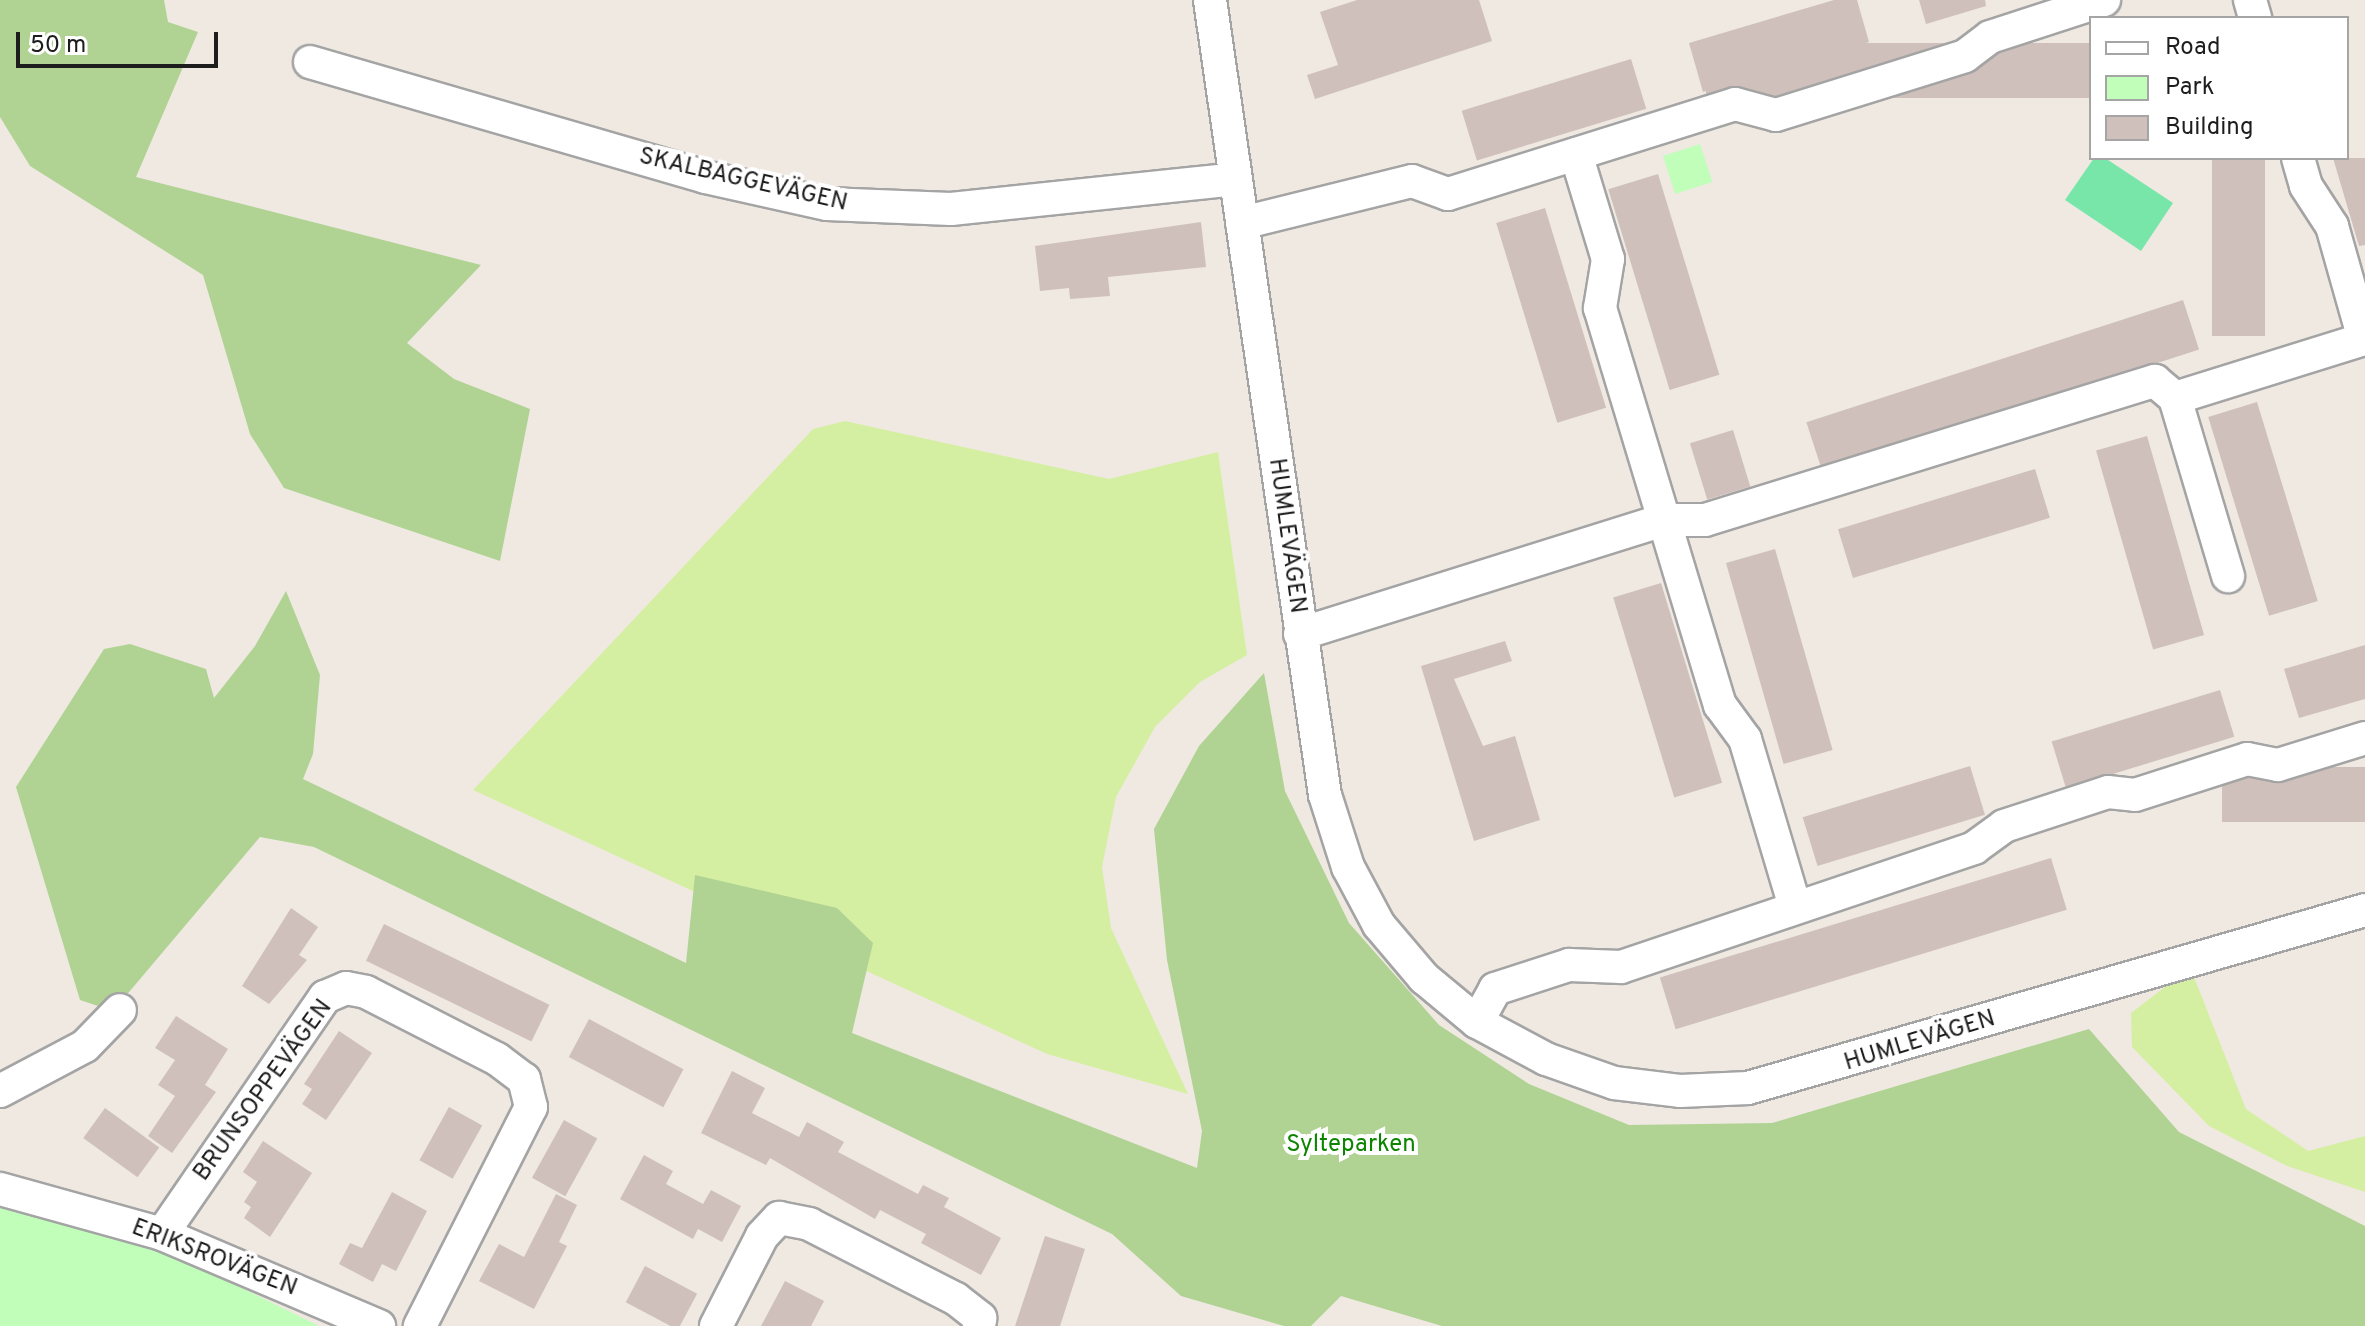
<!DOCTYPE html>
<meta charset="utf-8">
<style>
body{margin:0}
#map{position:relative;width:2365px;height:1326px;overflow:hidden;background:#efe9e2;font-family:Overpass,sans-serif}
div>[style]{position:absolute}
.grass>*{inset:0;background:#d5efa2}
.forest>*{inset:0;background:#b0d393}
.park>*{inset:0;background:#c0feba;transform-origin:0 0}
.pitch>*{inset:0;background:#78e6a9}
.building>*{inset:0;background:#d0c0bb;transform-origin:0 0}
.roads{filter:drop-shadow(2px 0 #a4a4a4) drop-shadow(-2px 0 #a4a4a4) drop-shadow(0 2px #a4a4a4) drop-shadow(0 -2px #a4a4a4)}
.street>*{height:32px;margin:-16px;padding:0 16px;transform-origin:16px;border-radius:16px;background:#fff}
span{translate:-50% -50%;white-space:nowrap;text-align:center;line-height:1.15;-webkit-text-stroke:8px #fff;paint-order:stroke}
.street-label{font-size:24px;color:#1d1d1d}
.park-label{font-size:24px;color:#0d8501}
.legend{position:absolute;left:2089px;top:16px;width:260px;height:144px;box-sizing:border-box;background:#fff;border:2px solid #a5a5a5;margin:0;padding:10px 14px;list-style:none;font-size:24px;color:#1d1d1d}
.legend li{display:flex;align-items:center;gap:16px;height:40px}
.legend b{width:40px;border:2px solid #a5a5a5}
.scale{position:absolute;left:16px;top:32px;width:202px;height:36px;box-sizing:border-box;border:4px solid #1d1d1d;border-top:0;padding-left:10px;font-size:24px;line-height:28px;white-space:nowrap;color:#1d1d1d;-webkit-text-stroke:6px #fff;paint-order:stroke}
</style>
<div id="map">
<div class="grass">
<i style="clip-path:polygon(845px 421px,1109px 479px,1218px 452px,1247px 655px,1200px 682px,1155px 727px,1116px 797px,1102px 867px,1111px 928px,1188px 1094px,1047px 1054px,473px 790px,813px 429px)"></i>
<i style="clip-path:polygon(2194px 977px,2246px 1109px,2308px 1151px,2365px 1136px,2365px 1192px,2287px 1166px,2209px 1126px,2132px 1047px,2131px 1013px,2170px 983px)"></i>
</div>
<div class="forest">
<i style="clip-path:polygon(0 0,164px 0,168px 22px,198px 32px,136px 177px,481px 265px,407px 343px,454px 379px,530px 409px,500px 561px,284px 488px,250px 434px,203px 275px,30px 166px,0 117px)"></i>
<i style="clip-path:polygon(286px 591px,320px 675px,313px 754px,303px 779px,686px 963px,695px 875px,837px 908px,873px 943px,852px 1033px,1197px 1168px,1202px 1131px,1167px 960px,1154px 829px,1199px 746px,1264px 673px,1285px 791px,1349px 923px,1439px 1025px,1529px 1084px,1629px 1125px,1772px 1123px,2089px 1029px,2179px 1132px,2365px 1226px,2365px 1326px,1442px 1326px,1341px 1296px,1311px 1326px,1284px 1326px,1181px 1296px,1112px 1234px,314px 847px,260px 837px,113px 1011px,80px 1000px,16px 787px,104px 649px,130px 644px,206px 669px,214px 698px,255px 646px)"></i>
</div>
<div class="park">
<i style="left:1700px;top:144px;width:40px;height:39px;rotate:72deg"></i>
<i style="clip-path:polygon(0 1203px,160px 1248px,319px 1326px,0 1326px)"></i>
</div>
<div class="pitch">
<i style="clip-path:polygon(2094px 158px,2105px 158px,2173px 203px,2141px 251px,2065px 200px)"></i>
</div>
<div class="building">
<i style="clip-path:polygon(1357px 0,1479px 0,1492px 41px,1315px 99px,1307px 75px,1338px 65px,1320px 12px)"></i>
<i style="clip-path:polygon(1834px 0,1857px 0,1869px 42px,1703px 92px,1689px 43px)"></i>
<i style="clip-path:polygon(1919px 0,1985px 0,1986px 6px,1926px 24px)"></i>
<i style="left:2091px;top:43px;width:55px;height:385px;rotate:90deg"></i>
<i style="left:1631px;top:59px;width:52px;height:177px;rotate:73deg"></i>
<i style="left:2212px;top:158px;width:53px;height:178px"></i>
<i style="clip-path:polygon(2333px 158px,2365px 158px,2365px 245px,2359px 246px)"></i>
<i style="left:1658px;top:174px;width:210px;height:52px;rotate:73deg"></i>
<i style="left:1545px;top:208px;width:209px;height:51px;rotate:73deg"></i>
<i style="clip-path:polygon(1201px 222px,1206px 267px,1108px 277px,1110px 296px,1070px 299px,1069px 288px,1040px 291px,1035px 246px)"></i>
<i style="left:2183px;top:300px;width:52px;height:396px;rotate:72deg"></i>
<i style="left:2257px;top:402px;width:208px;height:51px;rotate:73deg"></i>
<i style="left:1733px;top:430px;width:59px;height:45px;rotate:73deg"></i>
<i style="left:2147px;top:436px;width:207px;height:53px;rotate:74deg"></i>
<i style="left:2035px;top:469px;width:51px;height:206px;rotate:73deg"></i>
<i style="left:1775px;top:549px;width:209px;height:51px;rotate:74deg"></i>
<i style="left:1661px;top:583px;width:209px;height:50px;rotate:73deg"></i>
<i style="clip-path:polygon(1505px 641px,1512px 661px,1454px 679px,1483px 746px,1515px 736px,1540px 820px,1474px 841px,1421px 666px)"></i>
<i style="clip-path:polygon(2365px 645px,2365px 699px,2299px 718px,2284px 669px)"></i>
<i style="left:2220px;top:690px;width:49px;height:176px;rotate:73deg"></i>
<i style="left:1970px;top:766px;width:51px;height:175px;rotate:73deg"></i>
<i style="left:2365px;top:767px;width:55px;height:143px;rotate:90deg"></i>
<i style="left:2051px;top:858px;width:54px;height:409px;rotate:73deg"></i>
<i style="clip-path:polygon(291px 908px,318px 927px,299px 955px,307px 960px,269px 1004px,242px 986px)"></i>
<i style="left:384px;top:924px;width:184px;height:41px;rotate:26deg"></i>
<i style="clip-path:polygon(176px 1016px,228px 1049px,205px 1085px,216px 1092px,172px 1153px,148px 1136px,175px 1096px,158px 1085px,175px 1060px,155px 1048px)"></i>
<i style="left:589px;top:1019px;width:107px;height:43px;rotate:28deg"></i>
<i style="clip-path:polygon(339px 1031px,372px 1053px,326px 1120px,302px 1104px,312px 1089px,304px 1084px)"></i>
<i style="clip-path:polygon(732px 1071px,765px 1088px,752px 1113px,799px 1137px,807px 1122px,844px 1142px,838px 1152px,918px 1194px,923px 1185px,949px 1198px,944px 1207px,1001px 1238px,981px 1275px,921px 1243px,926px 1234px,880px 1210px,875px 1219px,770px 1158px,766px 1165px,701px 1133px)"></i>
<i style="left:449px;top:1107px;width:38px;height:61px;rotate:29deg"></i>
<i style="left:105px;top:1108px;width:67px;height:37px;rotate:36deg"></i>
<i style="left:564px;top:1120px;width:38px;height:66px;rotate:29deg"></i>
<i style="clip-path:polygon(263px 1141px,312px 1173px,270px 1237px,244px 1218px,251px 1207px,244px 1202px,257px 1182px,243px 1172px)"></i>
<i style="clip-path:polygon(644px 1155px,673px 1171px,666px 1184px,703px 1204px,711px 1190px,741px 1206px,722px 1242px,698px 1229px,693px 1239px,620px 1199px)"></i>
<i style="clip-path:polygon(392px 1192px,427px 1211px,396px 1271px,382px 1264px,373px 1282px,339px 1264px,350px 1243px,362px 1248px)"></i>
<i style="clip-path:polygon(556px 1194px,577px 1205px,559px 1242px,567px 1246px,534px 1309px,479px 1281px,499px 1244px,524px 1257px)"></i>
<i style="clip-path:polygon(1045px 1236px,1085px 1249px,1060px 1326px,1015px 1326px)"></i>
<i style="left:645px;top:1266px;width:59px;height:41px;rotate:28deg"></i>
<i style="clip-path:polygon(785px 1281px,824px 1301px,811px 1326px,761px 1326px)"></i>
</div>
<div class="roads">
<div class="street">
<i style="left:1210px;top:0;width:803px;rotate:81.77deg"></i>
<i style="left:1325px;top:795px;width:76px;rotate:72.3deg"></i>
<i style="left:1348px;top:867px;width:66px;rotate:61.9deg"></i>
<i style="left:1379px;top:925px;width:70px;rotate:49.7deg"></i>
<i style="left:1424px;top:978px;width:69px;rotate:39.7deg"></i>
<i style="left:1477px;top:1022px;width:78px;rotate:28.2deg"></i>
<i style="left:1546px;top:1059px;width:72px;rotate:19.4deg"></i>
<i style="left:1614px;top:1083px;width:66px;rotate:6.9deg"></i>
<i style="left:1680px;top:1091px;width:68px;rotate:-2.5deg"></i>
<i style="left:1748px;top:1088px;width:642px;rotate:-16.09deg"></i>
<i style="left:2250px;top:0;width:19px;rotate:74deg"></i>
<i style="left:310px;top:62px;width:411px;rotate:16.2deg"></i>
<i style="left:705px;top:177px;width:125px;rotate:12.5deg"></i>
<i style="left:827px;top:204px;width:124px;rotate:2.3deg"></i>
<i style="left:951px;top:209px;width:286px;rotate:-6deg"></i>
<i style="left:1576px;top:154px;width:110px;rotate:73.1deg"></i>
<i style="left:1608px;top:259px;width:50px;rotate:99.3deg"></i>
<i style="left:1600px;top:308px;width:415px;rotate:73.2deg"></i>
<i style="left:1720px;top:705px;width:42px;rotate:53.7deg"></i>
<i style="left:1745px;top:739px;width:175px;rotate:73.4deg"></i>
<i style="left:2298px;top:158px;width:29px;rotate:74deg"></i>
<i style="left:2306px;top:186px;width:48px;rotate:57deg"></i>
<i style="left:2332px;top:226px;width:117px;rotate:74.2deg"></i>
<i style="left:1242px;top:223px;width:175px;rotate:-13.9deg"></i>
<i style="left:1412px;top:181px;width:38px;rotate:20deg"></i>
<i style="left:1448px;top:194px;width:301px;rotate:-17.4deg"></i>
<i style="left:1735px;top:104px;width:42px;rotate:15deg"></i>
<i style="left:1776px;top:115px;width:198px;rotate:-17.3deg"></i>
<i style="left:1965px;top:56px;width:31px;rotate:-37deg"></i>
<i style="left:1990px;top:37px;width:120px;rotate:-18deg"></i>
<i style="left:2175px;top:398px;width:186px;rotate:73.4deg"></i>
<i style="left:1300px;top:634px;width:381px;rotate:-17.4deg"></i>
<i style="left:1664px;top:520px;width:41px"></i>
<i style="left:1705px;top:520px;width:471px;rotate:-17.2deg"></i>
<i style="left:2155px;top:381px;width:26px;rotate:40deg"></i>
<i style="left:2175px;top:398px;width:199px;rotate:-17.3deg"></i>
<i style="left:1477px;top:1022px;width:38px;rotate:-61deg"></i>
<i style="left:1495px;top:989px;width:78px;rotate:-18deg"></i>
<i style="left:1569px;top:965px;width:52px;rotate:2.2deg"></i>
<i style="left:1621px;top:967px;width:373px;rotate:-18.6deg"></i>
<i style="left:1974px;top:848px;width:37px;rotate:-36deg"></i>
<i style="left:2004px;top:826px;width:109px;rotate:-18.1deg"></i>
<i style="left:2108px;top:792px;width:27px;rotate:6deg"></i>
<i style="left:2135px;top:795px;width:118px;rotate:-17.8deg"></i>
<i style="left:2247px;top:759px;width:32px;rotate:11deg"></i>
<i style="left:2278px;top:765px;width:91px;rotate:-17.2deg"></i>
<i style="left:0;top:1091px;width:96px;rotate:-27.9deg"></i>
<i style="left:85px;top:1046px;width:50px;rotate:-45.8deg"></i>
<i style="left:0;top:1189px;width:168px;rotate:15.5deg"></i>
<i style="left:162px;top:1234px;width:236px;rotate:23deg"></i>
<i style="left:162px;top:1234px;width:288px;rotate:-55.5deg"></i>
<i style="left:325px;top:997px;width:23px;rotate:-23deg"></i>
<i style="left:346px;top:988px;width:20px;rotate:11deg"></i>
<i style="left:366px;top:992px;width:147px;rotate:27.1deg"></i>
<i style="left:497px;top:1059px;width:34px;rotate:37deg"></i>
<i style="left:524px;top:1079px;width:29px;rotate:76deg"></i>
<i style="left:531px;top:1107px;width:246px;rotate:116.9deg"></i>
<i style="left:716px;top:1326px;width:101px;rotate:-62.9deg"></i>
<i style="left:762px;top:1236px;width:25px;rotate:-47deg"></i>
<i style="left:779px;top:1218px;width:31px;rotate:11deg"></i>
<i style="left:809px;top:1224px;width:165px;rotate:27deg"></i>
<i style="left:956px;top:1299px;width:31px;rotate:38deg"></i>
<i style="left:980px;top:1318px;width:8px;rotate:97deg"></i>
</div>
</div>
<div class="street-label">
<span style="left:743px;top:181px;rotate:13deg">SKALBAGGEVÄGEN</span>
<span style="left:1286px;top:536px;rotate:82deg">HUMLEVÄGEN</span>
<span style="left:1920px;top:1042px;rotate:-17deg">HUMLEVÄGEN</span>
<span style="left:264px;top:1091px;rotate:-54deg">BRUNSOPPEVÄGEN</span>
<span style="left:214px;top:1259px;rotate:21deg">ERIKSROVÄGEN</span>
</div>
<div class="park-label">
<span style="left:1351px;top:1146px">Sylteparken</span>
</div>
<ul class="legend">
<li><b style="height:10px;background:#fff"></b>Road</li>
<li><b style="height:22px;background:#c0feba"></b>Park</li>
<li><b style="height:22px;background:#d0c0bb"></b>Building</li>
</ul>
<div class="scale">50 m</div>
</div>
